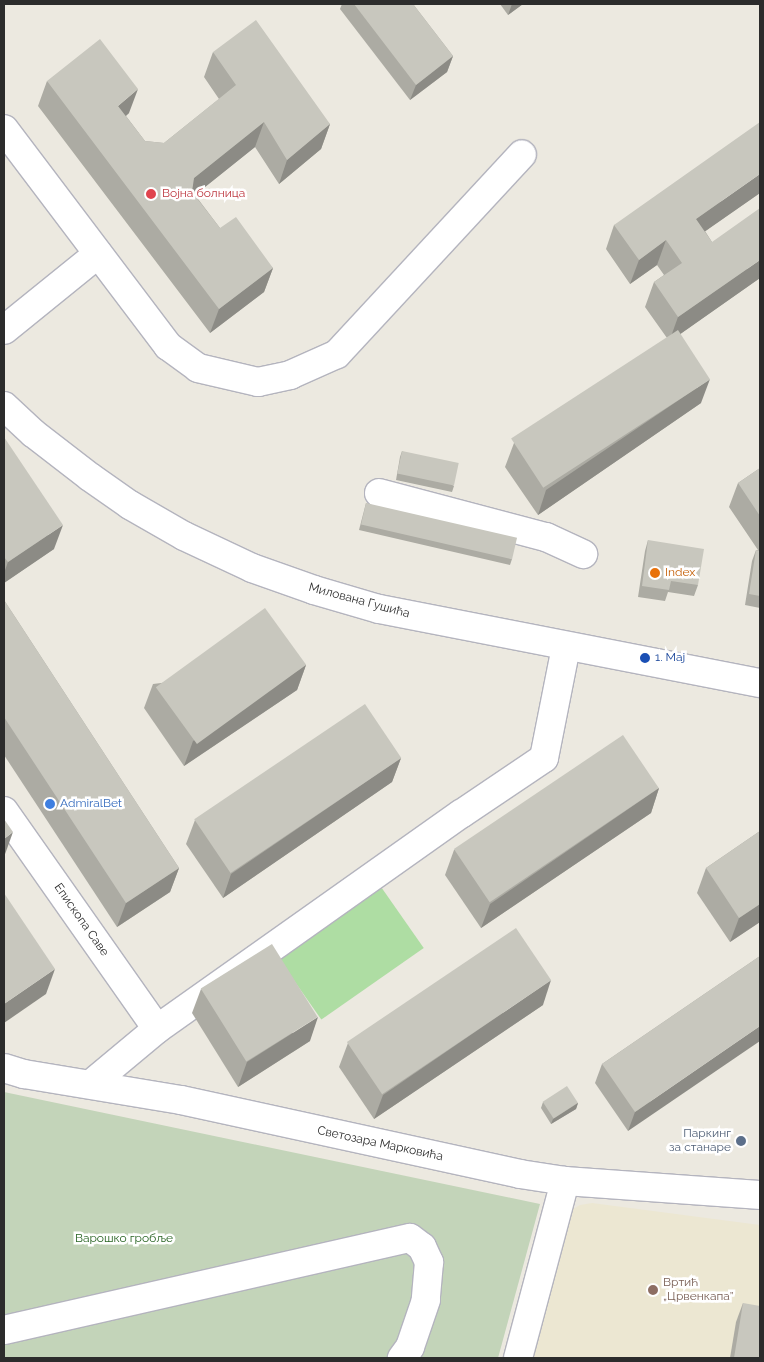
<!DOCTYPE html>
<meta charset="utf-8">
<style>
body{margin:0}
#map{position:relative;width:764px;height:1362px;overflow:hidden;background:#ece9e0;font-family:Raleway,sans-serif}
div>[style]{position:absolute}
.education>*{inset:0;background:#ece7d2}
.green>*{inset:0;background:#aedda3;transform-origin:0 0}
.cemetery>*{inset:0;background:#c3d4b9}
.roads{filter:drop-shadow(1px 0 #b4b4be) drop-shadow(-1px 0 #b4b4be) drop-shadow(0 1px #b4b4be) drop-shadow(0 -1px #b4b4be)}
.minor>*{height:28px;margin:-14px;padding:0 14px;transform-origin:14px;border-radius:14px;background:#fff}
.wall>*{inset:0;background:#acaba3}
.shaded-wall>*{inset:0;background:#8c8b85}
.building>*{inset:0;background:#c8c7be;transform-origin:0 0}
.dots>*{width:14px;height:14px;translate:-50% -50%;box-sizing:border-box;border:2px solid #fff;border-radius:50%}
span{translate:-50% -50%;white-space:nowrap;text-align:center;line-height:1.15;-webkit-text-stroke:5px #fff;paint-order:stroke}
.health-label{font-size:12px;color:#be3a42}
.left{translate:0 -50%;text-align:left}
.food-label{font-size:12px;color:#c56008}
.street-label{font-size:12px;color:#2c2c2c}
.transit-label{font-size:12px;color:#164399}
.shop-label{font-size:12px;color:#366cbe}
.service-label{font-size:12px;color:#4e5e75}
.right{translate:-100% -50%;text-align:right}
.park-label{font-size:12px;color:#276322}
.education-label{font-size:12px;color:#785e54}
.frame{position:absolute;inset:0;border:5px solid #2c2c2c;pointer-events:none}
</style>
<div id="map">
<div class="education">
<i style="clip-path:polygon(592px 1203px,760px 1225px,760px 1358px,526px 1358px,568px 1212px,580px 1205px)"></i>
</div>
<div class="green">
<i style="left:379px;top:884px;width:78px;height:125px;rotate:55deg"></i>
</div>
<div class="cemetery">
<i style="clip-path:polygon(4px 1092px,540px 1204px,498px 1358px,4px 1358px)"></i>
</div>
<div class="roads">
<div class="minor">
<i style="left:4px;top:129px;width:272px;rotate:52.9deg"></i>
<i style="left:168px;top:346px;width:37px;rotate:36deg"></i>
<i style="left:198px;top:368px;width:62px;rotate:13.1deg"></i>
<i style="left:258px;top:382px;width:33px;rotate:-12deg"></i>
<i style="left:290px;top:375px;width:51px;rotate:-24.1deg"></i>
<i style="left:337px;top:354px;width:272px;rotate:-47.2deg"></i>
<i style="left:4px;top:330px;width:121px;rotate:-39deg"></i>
<i style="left:4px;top:406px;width:40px;rotate:43deg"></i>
<i style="left:33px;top:433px;width:72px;rotate:37.7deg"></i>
<i style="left:90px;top:477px;width:49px;rotate:35deg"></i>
<i style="left:130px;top:505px;width:62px;rotate:29.9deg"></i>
<i style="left:184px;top:536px;width:75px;rotate:25.2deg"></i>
<i style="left:252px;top:568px;width:66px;rotate:19.5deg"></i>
<i style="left:314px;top:590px;width:68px;rotate:16.3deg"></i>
<i style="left:379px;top:609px;width:388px;rotate:11deg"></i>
<i style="left:379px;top:493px;width:173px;rotate:14.8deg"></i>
<i style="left:546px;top:537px;width:41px;rotate:24.7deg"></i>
<i style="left:4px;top:811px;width:266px;rotate:54.9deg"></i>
<i style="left:4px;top:1068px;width:21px;rotate:17deg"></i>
<i style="left:24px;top:1074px;width:159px;rotate:9.4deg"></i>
<i style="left:181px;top:1100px;width:347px;rotate:12.3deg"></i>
<i style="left:520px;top:1174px;width:46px;rotate:8.8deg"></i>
<i style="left:565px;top:1181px;width:196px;rotate:4.1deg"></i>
<i style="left:91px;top:1084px;width:86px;rotate:-39.8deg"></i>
<i style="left:157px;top:1029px;width:372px;rotate:-35.3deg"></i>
<i style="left:461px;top:814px;width:100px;rotate:-34deg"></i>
<i style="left:544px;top:758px;width:113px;rotate:-78.8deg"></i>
<i style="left:4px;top:1330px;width:416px;rotate:-12.8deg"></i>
<i style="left:410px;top:1238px;width:15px;rotate:37deg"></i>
<i style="left:422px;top:1247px;width:17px;rotate:65deg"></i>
<i style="left:429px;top:1262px;width:38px;rotate:95deg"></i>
<i style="left:426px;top:1300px;width:50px;rotate:108.8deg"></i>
<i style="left:410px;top:1347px;width:14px;rotate:126deg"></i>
<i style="left:518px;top:1358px;width:183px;rotate:-75.1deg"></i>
</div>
</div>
<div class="wall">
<i style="clip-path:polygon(342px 4px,413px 4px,453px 56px,447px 72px,410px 100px,340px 9px)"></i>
<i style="clip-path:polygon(500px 4px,523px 4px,508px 15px)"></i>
<i style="clip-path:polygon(213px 52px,330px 124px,321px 149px,279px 184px,255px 147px,195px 195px,220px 228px,273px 268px,264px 292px,210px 333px,38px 106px,47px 81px,129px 113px,126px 116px,145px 141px,164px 143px,219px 99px,204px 77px)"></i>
<i style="clip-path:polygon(760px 193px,705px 231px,712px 242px,760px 278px,680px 334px,701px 403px,538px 515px,505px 467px,514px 443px,667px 338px,645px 307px,654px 282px,664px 275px,657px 265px,630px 284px,606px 249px,614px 225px)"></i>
<i style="clip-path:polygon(4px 437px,54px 549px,4px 583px)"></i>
<i style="clip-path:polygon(402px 451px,454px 486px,452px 492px,396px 480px,400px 457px)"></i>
<i style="clip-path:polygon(760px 468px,760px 608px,745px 605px,752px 561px,756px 550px,758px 550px,729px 507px,738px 483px)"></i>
<i style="clip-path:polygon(366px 503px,512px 559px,510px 565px,359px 530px)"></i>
<i style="clip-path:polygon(648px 540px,698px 585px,694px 596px,668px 592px,665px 601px,638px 597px,645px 551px)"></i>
<i style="clip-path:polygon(4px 600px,179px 868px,170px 892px,117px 927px,4px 755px)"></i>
<i style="clip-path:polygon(306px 665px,297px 690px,184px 766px,144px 708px,153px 684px)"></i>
<i style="clip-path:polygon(401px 758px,392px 782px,223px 898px,186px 844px,195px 820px)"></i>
<i style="clip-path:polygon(659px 788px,651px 813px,481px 928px,445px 875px,454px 850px)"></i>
<i style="clip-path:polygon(760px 831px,760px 922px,730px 942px,697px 893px,706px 868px)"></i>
<i style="clip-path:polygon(760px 956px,628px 1131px,595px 1083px,602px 1064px)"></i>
<i style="clip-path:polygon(201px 989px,310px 1041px,238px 1087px,192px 1013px)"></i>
<i style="clip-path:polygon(543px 1005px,374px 1119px,339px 1067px,348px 1043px)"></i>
<i style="clip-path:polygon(543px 1102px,578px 1103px,576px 1109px,551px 1124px,541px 1108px)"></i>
<i style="clip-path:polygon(743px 1303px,760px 1358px,730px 1358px,736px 1322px)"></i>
</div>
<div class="shaded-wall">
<i style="clip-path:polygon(512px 4px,523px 4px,508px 15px)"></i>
<i style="clip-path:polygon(453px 56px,447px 72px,410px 100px,416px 85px)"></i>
<i style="clip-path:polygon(138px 89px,129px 113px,109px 130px,118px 106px)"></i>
<i style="clip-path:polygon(264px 122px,255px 147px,185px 203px,194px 178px)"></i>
<i style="clip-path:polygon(330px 124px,321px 149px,279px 184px,287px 160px)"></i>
<i style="clip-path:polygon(760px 174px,760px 193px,687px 244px,696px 219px)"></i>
<i style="clip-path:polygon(666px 240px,657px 265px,630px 284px,639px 260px)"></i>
<i style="clip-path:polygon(760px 260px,760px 278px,669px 342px,678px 317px)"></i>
<i style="clip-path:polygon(273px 268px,264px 292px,210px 333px,219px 309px)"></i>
<i style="clip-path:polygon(710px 379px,701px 403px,538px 515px,546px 490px)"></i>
<i style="clip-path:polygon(63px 525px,54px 549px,4px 583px,4px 573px,8px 562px)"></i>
<i style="clip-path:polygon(306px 665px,297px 690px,184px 766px,193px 741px)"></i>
<i style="clip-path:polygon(401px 758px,392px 782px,223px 898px,231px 874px)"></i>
<i style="clip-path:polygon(659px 788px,651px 813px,481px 928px,490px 904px)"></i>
<i style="clip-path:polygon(13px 832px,4px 857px,4px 839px)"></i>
<i style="clip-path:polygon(179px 868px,170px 892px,117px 927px,126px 903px)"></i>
<i style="clip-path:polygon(760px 904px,760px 922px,730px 942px,739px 918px)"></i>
<i style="clip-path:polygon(55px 969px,46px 994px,4px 1023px,4px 1004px)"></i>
<i style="clip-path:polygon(551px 980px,543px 1005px,374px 1119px,383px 1095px)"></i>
<i style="clip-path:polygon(318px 1017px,310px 1041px,238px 1087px,247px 1062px)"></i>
<i style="clip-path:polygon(760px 1026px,760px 1041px,628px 1131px,635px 1112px)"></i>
<i style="clip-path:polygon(578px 1103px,576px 1109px,551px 1124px,553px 1119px)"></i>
</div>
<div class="building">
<i style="clip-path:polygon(354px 4px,413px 4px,453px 56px,416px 85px)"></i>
<i style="clip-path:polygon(256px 20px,330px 124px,287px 160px,264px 122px,194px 178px,192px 192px,220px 228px,236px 217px,273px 268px,219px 309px,47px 81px,100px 39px,138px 89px,118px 106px,145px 141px,164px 143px,236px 85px,213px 52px)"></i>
<i style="clip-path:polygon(760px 122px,760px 174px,696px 219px,712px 242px,760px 208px,760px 260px,678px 317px,654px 282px,682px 263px,666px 240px,639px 260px,614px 225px)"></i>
<i style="left:678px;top:330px;width:59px;height:199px;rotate:57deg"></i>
<i style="clip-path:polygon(4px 437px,63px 525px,8px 562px,4px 557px)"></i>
<i style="left:402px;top:451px;width:58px;height:23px;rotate:12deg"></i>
<i style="clip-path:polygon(760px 468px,760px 516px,738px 483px)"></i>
<i style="left:366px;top:503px;width:155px;height:22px;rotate:13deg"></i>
<i style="clip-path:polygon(648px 540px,704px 549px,698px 585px,671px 581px,669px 590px,642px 586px)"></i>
<i style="clip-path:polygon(756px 550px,760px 551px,760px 596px,749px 594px)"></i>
<i style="clip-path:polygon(4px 600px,179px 868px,126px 903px,4px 717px)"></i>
<i style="left:265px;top:608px;width:70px;height:135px;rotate:54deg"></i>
<i style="left:365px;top:704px;width:65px;height:206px;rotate:56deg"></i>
<i style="left:623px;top:735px;width:64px;height:204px;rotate:56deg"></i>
<i style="clip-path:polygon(4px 819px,13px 832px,4px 839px)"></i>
<i style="clip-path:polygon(760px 831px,760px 904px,739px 918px,706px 868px)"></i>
<i style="clip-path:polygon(4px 893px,55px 969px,4px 1004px)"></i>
<i style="left:516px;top:928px;width:63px;height:204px;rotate:56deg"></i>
<i style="left:272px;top:944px;width:86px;height:84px;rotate:58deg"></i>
<i style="clip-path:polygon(760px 956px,760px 1026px,635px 1112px,602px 1064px)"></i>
<i style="left:567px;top:1086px;width:20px;height:29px;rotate:57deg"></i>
<i style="clip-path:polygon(743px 1303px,760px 1306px,760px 1358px,734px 1358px)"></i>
</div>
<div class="dots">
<i style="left:151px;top:194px;background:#e0444e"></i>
<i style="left:655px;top:573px;background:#e8710a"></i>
<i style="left:645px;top:658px;background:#1a4fb4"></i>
<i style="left:50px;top:804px;background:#3f7fe0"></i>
<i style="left:741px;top:1141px;background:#5c6f8a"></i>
<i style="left:653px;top:1290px;background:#8d6e63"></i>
</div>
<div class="health-label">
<span class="left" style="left:162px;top:194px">Војна болница</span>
</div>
<div class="food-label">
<span class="left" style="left:665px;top:573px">Index</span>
</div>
<div class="street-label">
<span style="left:359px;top:601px;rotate:15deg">Милована Гушића</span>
<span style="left:81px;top:920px;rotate:55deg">Епископа Саве</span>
<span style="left:380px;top:1144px;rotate:12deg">Светозара Марковића</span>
</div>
<div class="transit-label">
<span class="left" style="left:655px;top:658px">1. Мај</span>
</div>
<div class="shop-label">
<span class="left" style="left:60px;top:804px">AdmiralBet</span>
</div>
<div class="service-label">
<span class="right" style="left:731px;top:1141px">Паркинг<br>за станаре</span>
</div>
<div class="park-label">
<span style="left:124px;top:1239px">Варошко гробље</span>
</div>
<div class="education-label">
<span class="left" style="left:663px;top:1290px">Вртић<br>„Црвенкапа”</span>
</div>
<div class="frame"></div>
</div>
